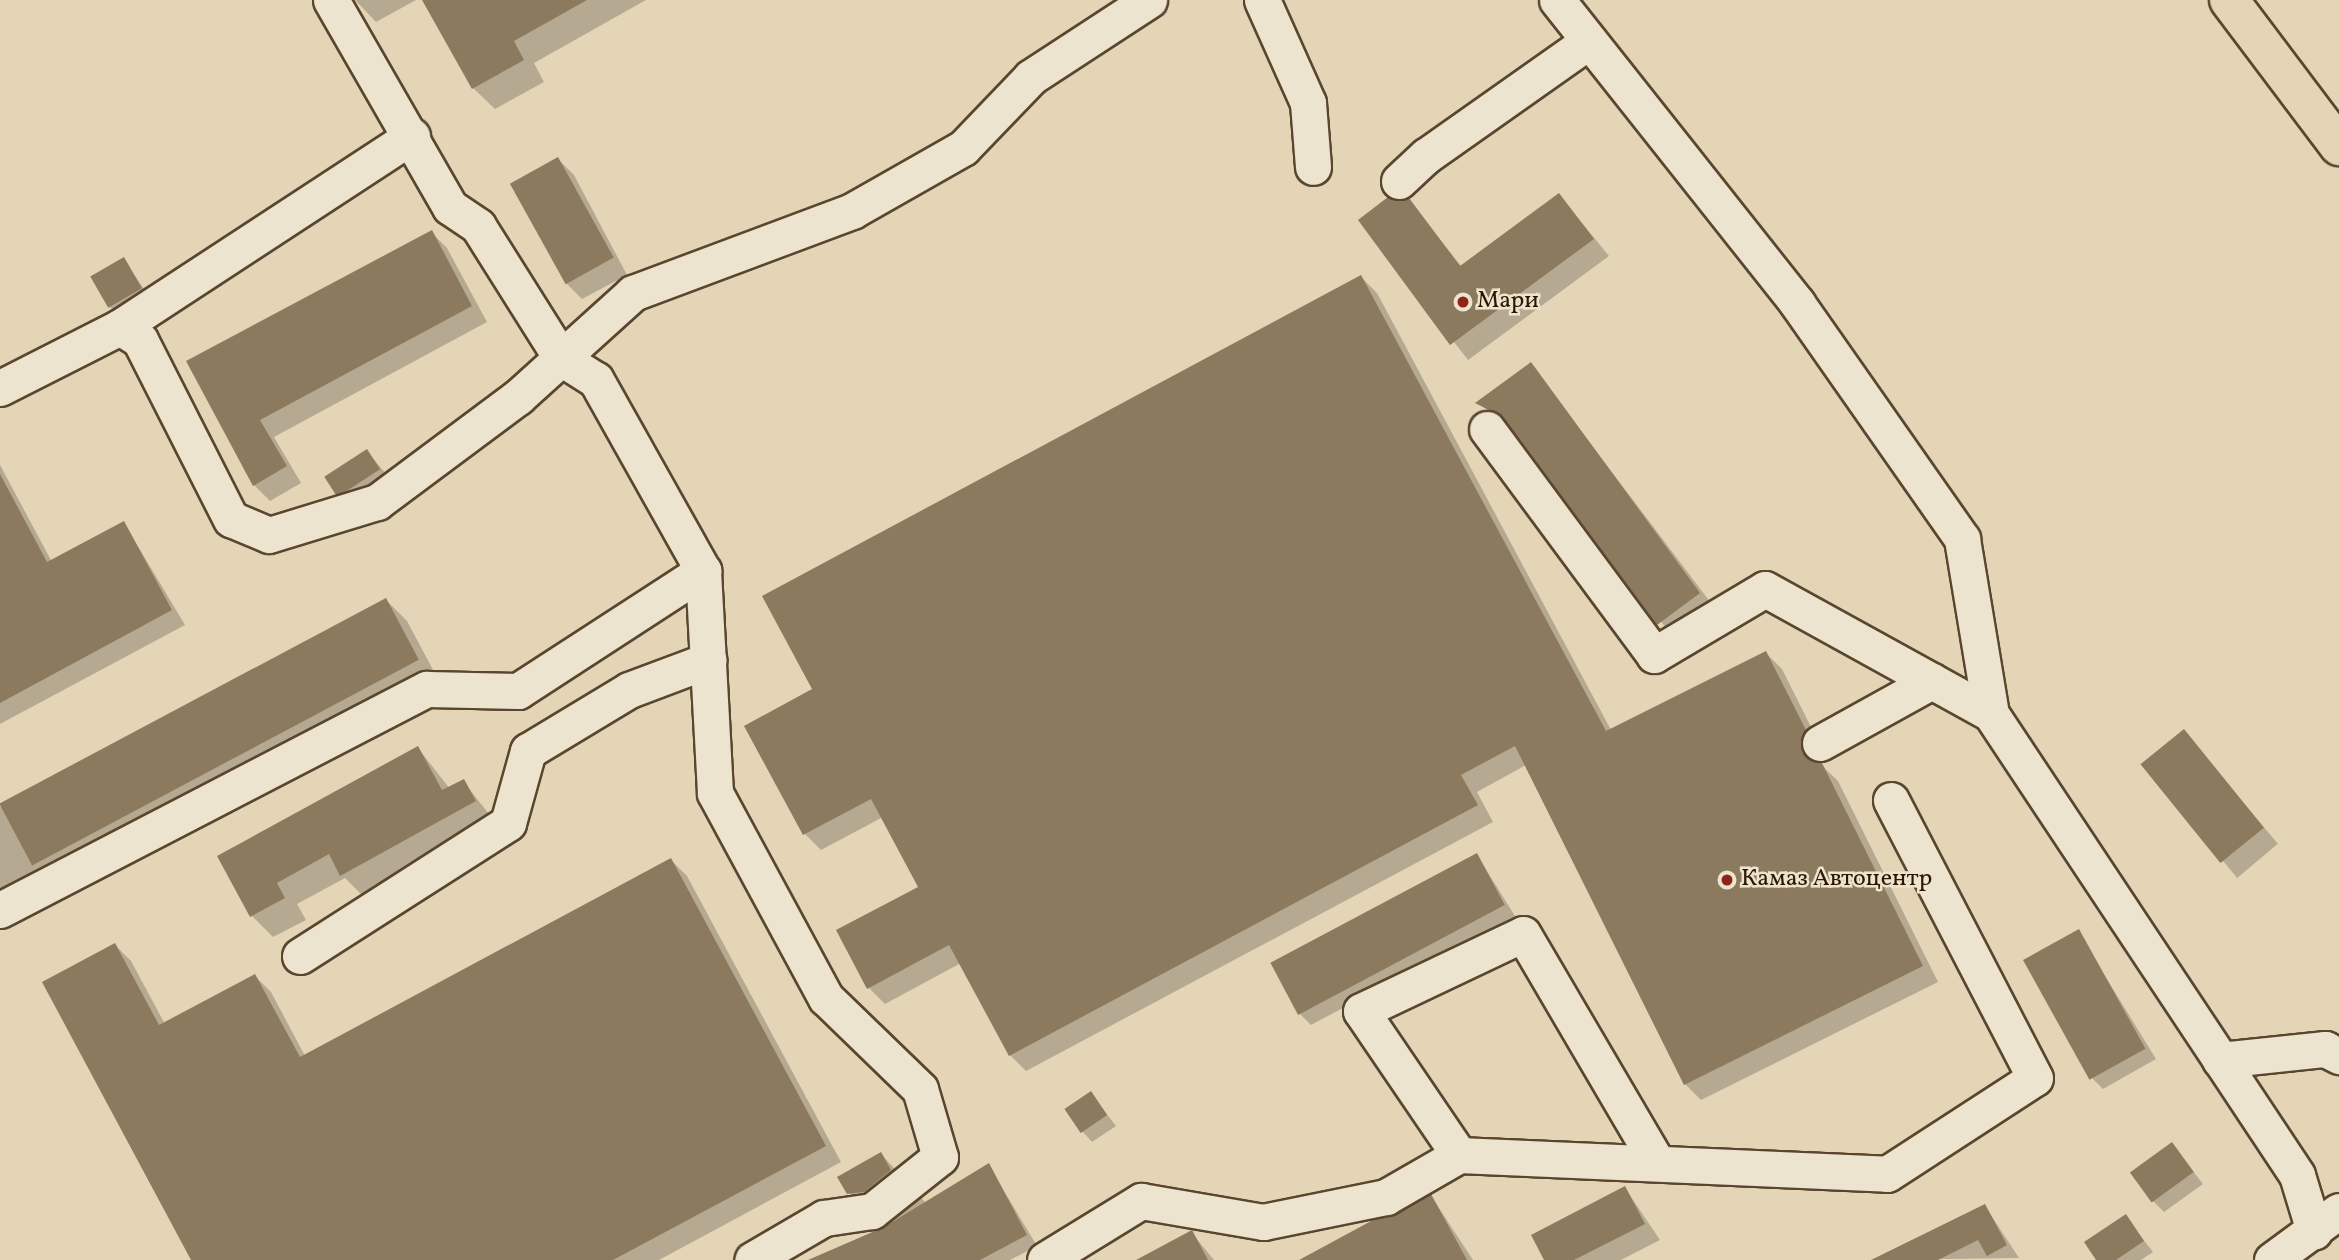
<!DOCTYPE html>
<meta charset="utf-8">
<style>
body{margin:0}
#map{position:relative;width:2339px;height:1260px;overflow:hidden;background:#e3d5b6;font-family:Vollkorn,serif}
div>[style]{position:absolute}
.shadow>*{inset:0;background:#0003;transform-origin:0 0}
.building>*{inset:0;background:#8c7a5f;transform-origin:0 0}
.roads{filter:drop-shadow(2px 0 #5a462e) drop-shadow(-2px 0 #5a462e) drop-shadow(0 2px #5a462e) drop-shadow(0 -2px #5a462e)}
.minor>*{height:35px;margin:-17.5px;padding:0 17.5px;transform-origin:17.5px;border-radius:17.5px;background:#ede4d0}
.major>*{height:38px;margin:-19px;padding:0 19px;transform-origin:19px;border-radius:19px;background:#e3d5b6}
.dots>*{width:19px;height:19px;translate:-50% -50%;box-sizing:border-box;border:4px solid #ede4d0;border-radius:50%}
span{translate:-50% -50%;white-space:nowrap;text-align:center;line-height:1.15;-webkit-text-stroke:5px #ede4d0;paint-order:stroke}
.poi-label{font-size:24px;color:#2d1700}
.left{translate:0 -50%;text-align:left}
</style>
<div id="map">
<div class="shadow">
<i style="clip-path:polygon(355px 0,416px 0,376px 22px)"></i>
<i style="clip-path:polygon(424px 0,646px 0,534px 63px,544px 82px,495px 109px,473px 88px)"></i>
<i style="clip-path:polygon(558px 159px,574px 175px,627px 275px,582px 299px,566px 283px)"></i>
<i style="clip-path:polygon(1559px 195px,1609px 256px,1468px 360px,1360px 220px,1408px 200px,1462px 267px)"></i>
<i style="clip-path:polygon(431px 232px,447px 248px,487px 322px,274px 437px,301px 483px,270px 501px,254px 485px,189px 362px)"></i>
<i style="clip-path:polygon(123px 259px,151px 299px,120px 318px,110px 307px)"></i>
<i style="clip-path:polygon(1361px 277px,1377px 293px,1611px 730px,1766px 653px,1782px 669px,1821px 747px,1819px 763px,1838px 781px,1938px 982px,1701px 1100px,1685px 1084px,1526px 765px,1477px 792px,1493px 822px,1026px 1071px,1010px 1055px,961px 963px,885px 1004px,869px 988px,920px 887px,883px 817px,821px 850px,805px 834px,747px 726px,814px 690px)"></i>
<i style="clip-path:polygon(1531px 365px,1720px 615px,1679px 645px,1518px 434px,1478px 403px)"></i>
<i style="clip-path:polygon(367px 451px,395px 485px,353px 509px,337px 493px)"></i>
<i style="clip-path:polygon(0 465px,52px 562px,124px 523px,185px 625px,0 724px)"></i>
<i style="clip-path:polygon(386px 600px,407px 621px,439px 681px,0 915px,0 807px)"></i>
<i style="left:2184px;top:732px;width:146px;height:53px;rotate:50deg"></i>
<i style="clip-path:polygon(418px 748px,450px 789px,463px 781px,496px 823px,363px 896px,345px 878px,297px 904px,306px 920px,273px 937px,252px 916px,219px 857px)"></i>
<i style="clip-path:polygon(1477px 855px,1515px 916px,1311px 1025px,1300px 1014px,1273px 964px)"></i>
<i style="clip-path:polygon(671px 860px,687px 876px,841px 1162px,659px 1260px,193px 1260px,115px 945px,131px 961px,165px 1024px,255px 976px,271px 992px,305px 1056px)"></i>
<i style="clip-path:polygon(2078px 932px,2156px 1059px,2103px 1089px,2092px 1078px)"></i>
<i style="clip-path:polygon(1091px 1094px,1116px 1126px,1092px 1142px,1082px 1131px)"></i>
<i style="clip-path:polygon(2172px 1144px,2203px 1184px,2164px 1212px,2153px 1201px)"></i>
<i style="clip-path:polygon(881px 1154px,926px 1203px,989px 1166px,1037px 1246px,1010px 1260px,812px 1260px,884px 1229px,849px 1193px)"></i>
<i style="clip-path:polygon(1625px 1188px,1660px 1240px,1621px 1260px,1546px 1260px)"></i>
<i style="clip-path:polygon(1431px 1196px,1473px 1260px,1306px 1260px)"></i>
<i style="clip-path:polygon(1985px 1206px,2019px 1258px,1877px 1260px)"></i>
<i style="clip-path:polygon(2125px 1216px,2153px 1252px,2141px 1260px,2099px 1260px)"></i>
<i style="clip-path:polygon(1191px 1232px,1214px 1260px,1140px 1260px)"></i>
</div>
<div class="building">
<i style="clip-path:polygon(422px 0,587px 0,514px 41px,524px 60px,472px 89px)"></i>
<i style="left:558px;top:157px;width:115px;height:55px;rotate:61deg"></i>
<i style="clip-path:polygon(1559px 193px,1594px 239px,1450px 345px,1358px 220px,1388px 197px,1409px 198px,1460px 266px)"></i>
<i style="clip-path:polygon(432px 230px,472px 306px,260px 420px,287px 466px,253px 486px,186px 361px)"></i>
<i style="left:124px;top:257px;width:36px;height:39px;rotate:60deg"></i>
<i style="clip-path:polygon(1361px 275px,1606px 731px,1766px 651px,1806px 730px,1802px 752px,1822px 763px,1923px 966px,1684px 1085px,1515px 746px,1461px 775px,1478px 805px,1009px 1056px,949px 945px,867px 989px,836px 930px,918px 887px,871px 799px,803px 835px,744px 726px,812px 689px,762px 596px)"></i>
<i style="clip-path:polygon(1531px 362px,1700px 593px,1657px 625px,1503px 417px,1475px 403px)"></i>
<i style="left:367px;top:449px;width:24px;height:51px;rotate:57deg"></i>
<i style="clip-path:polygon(0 474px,47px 562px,124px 521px,172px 610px,0 703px)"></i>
<i style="left:386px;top:598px;width:70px;height:438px;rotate:62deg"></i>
<i style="left:2184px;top:729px;width:127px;height:56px;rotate:51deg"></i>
<i style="clip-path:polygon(418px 746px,442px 790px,464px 779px,476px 801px,340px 876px,329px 854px,277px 883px,285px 898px,250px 917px,217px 856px)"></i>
<i style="left:1477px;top:853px;width:59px;height:234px;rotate:62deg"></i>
<i style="clip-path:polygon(671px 858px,826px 1146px,613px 1260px,191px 1260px,42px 982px,115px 943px,159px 1025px,255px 974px,300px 1057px)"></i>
<i style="left:2079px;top:929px;width:137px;height:64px;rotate:61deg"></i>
<i style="left:1091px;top:1091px;width:29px;height:32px;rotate:56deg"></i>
<i style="left:2172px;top:1142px;width:37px;height:52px;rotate:54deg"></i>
<i style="clip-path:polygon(881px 1152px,891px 1170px,864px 1192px,847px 1194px,837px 1177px)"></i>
<i style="clip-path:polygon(989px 1163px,1027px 1235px,980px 1260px,808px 1260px,884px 1227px)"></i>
<i style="clip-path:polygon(1625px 1186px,1645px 1224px,1574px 1260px,1544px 1260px,1531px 1235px)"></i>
<i style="clip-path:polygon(1431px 1194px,1467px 1260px,1299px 1260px,1373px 1220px)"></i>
<i style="clip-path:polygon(1985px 1204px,2007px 1245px,1987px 1256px,1978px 1240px,1938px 1260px,1871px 1260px)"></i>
<i style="clip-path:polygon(2126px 1214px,2144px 1241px,2116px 1260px,2096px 1260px,2084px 1242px)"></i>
<i style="clip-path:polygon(1192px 1230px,1208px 1260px,1136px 1260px)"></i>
</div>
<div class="roads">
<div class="minor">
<i style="left:331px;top:0;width:239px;rotate:60.1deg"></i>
<i style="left:450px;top:207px;width:34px;rotate:34deg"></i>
<i style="left:478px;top:226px;width:156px;rotate:57.8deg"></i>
<i style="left:561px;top:358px;width:41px;rotate:32.2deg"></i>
<i style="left:596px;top:380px;width:219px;rotate:60.7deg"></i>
<i style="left:703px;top:571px;width:222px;rotate:86.9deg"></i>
<i style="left:715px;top:793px;width:233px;rotate:61.6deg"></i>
<i style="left:826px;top:998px;width:131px;rotate:44.1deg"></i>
<i style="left:920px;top:1089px;width:71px;rotate:73.6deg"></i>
<i style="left:940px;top:1157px;width:87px;rotate:141.5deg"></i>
<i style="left:872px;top:1211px;width:49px;rotate:171.7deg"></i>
<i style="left:824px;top:1218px;width:83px;rotate:149.7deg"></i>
<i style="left:1262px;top:0;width:113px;rotate:65.9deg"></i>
<i style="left:1308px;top:103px;width:64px;rotate:85.5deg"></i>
<i style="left:1557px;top:0;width:387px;rotate:51.6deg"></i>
<i style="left:1797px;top:303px;width:288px;rotate:55deg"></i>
<i style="left:1962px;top:539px;width:177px;rotate:80.6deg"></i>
<i style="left:1991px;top:714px;width:553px;rotate:56.42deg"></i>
<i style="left:2297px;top:1175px;width:59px;rotate:73.1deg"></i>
<i style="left:1399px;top:181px;width:37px;rotate:-43deg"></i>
<i style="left:1426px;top:156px;width:196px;rotate:-35.2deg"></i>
<i style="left:120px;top:327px;width:349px;rotate:-33.2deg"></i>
<i style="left:0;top:388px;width:135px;rotate:-26.9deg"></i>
<i style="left:120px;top:327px;width:24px;rotate:33deg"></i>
<i style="left:140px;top:340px;width:201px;rotate:63.1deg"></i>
<i style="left:231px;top:519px;width:41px;rotate:22.8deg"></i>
<i style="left:269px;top:535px;width:113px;rotate:-17deg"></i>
<i style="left:377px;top:502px;width:176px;rotate:-36.7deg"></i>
<i style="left:518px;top:397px;width:155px;rotate:-42.1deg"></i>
<i style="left:633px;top:293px;width:234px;rotate:-20.5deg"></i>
<i style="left:852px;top:211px;width:128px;rotate:-29.6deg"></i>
<i style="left:963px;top:148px;width:98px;rotate:-46.2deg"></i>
<i style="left:1031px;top:77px;width:141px;rotate:-33.1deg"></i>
<i style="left:1487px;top:429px;width:281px;rotate:53.5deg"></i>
<i style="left:1654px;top:655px;width:129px;rotate:-30.7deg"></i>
<i style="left:1765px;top:589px;width:258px;rotate:28.9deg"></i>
<i style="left:1820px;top:743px;width:128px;rotate:-29deg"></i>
<i style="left:0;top:910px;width:481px;rotate:-27.4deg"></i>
<i style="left:427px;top:689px;width:91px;rotate:1.3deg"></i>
<i style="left:518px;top:691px;width:221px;rotate:-33deg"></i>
<i style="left:300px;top:956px;width:247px;rotate:-32.6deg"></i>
<i style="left:508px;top:823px;width:75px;rotate:-74.5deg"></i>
<i style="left:528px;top:751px;width:118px;rotate:-31.1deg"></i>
<i style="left:629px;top:690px;width:85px;rotate:-20.6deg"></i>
<i style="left:2220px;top:1060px;width:106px;rotate:-6deg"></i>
<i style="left:2325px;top:1049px;width:16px;rotate:27deg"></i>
<i style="left:1459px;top:1155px;width:174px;rotate:-124.2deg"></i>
<i style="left:1361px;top:1011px;width:179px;rotate:-25.4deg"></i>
<i style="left:1523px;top:934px;width:263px;rotate:59.6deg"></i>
<i style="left:1045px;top:1260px;width:113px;rotate:-31.6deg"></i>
<i style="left:1141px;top:1201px;width:124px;rotate:9.8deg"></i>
<i style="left:1263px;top:1222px;width:126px;rotate:-11.5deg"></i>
<i style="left:1386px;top:1197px;width:84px;rotate:-29.9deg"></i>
<i style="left:1459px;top:1155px;width:428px;rotate:2.5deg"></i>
<i style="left:1887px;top:1174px;width:176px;rotate:-33deg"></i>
<i style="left:2035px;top:1078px;width:313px;rotate:-117.4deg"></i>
<i style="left:2272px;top:1260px;width:83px;rotate:-36.2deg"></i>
</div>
<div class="major">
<i style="left:2229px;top:0;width:183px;rotate:53deg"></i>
</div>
</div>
<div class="dots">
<i style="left:1463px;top:302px;background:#8f2418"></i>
<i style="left:1727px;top:880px;background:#8f2418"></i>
</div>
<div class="poi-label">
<span class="left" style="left:1477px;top:302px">Мари</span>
<span class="left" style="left:1741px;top:880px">Камаз Автоцентр</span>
</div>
</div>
